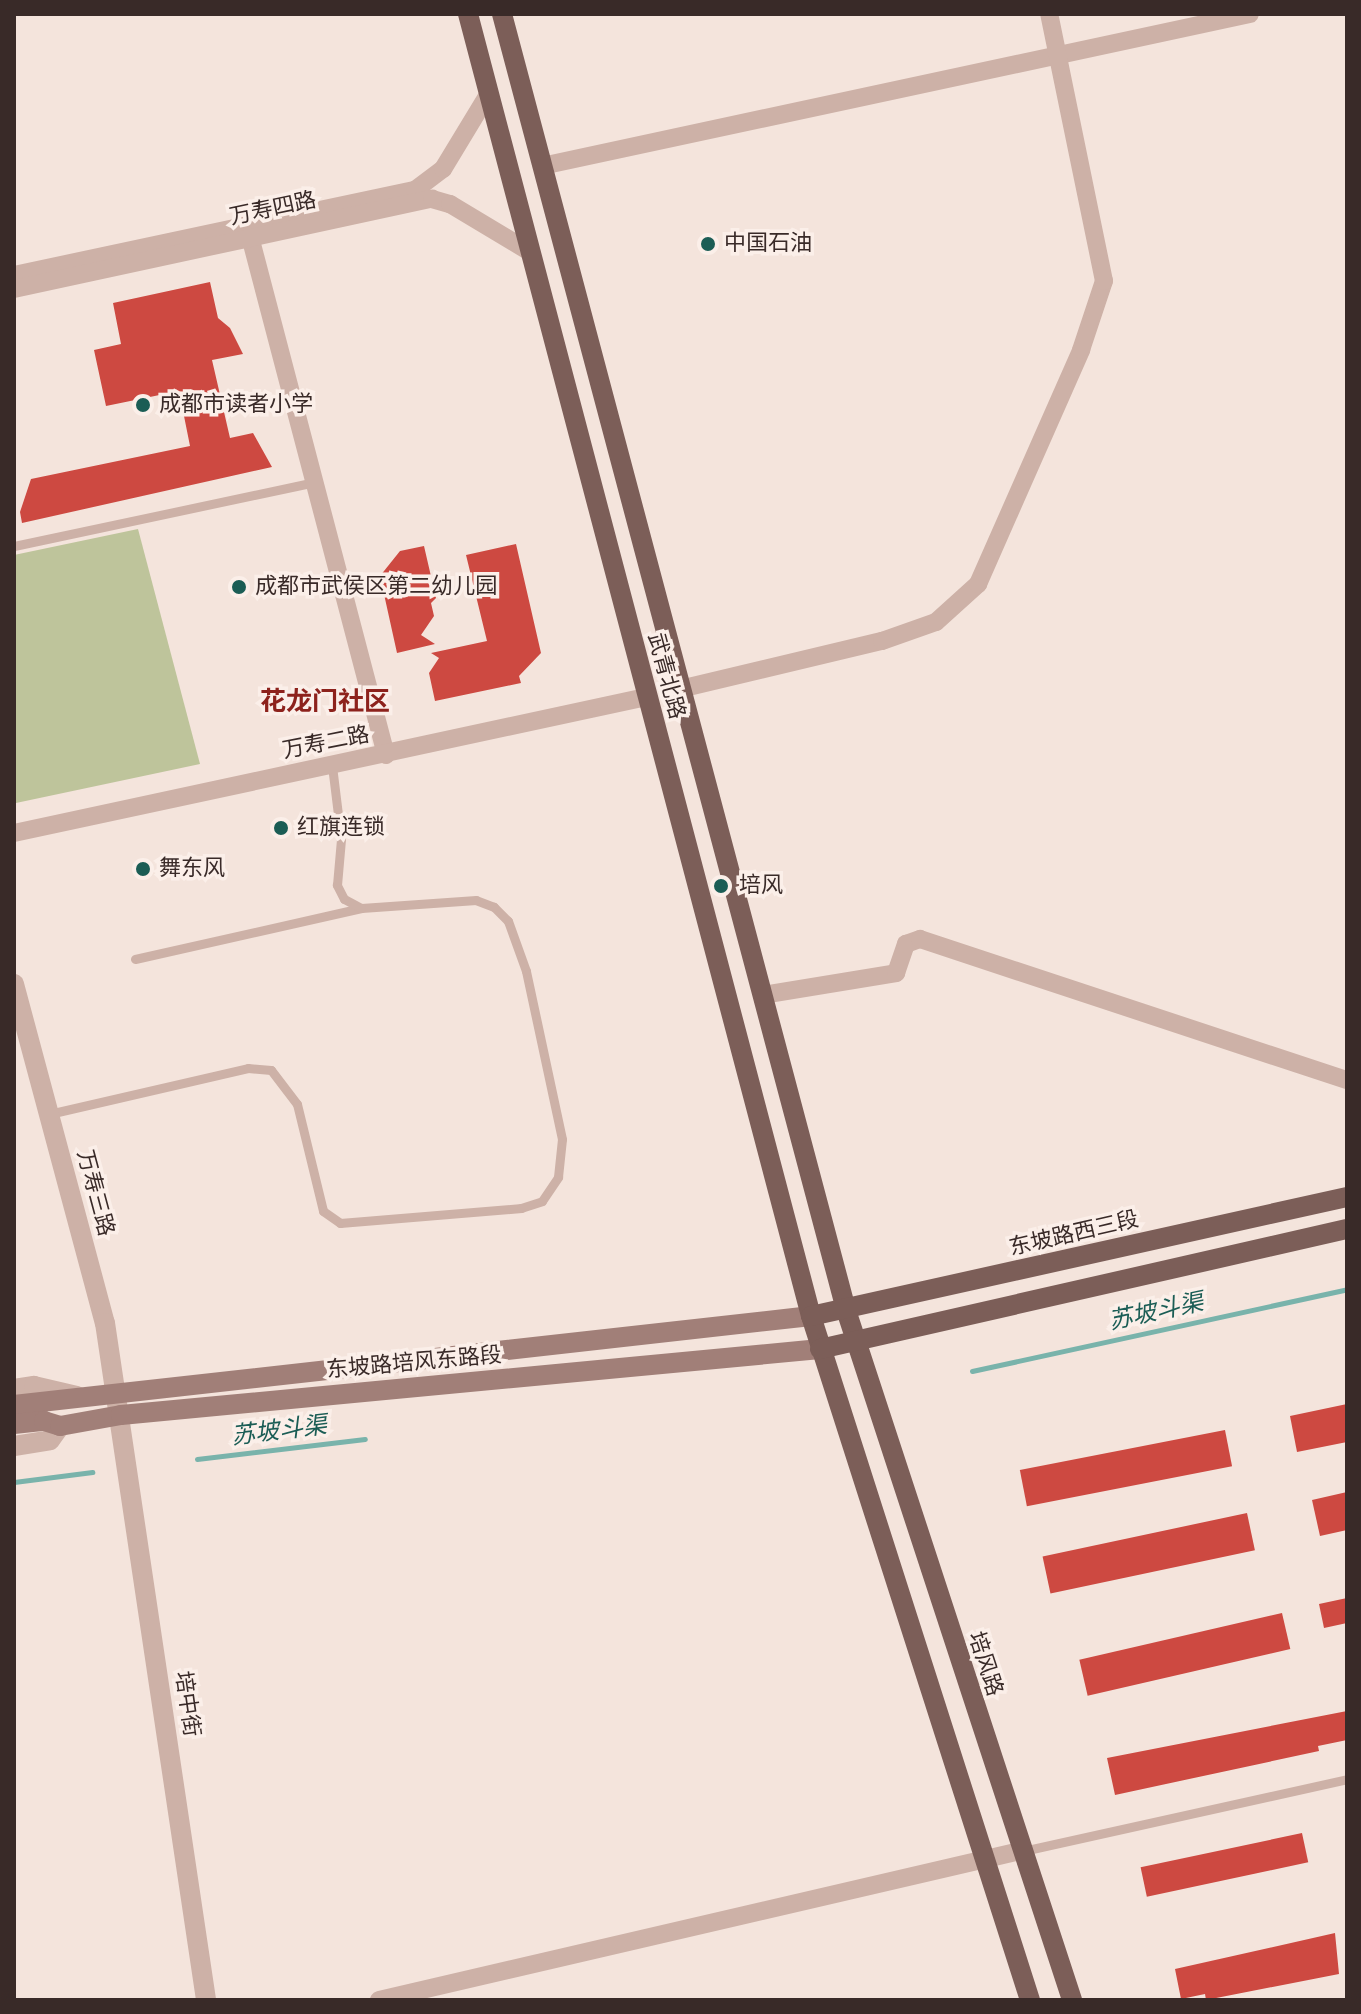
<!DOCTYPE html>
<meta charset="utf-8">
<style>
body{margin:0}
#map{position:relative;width:1361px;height:2014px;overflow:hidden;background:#f4e4dc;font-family:"Varela Round","Noto Sans SC",sans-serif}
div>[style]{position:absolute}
.green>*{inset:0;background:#bec49b}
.stream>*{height:5px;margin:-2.5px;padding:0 2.5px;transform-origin:2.5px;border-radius:2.5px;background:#79b3ab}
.building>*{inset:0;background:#cd4941;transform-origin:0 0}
.service>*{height:9px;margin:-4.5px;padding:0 4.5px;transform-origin:4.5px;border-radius:4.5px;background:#cdb1a7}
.minor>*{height:18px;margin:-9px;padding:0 9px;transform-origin:9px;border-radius:9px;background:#cdb1a7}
.tertiary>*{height:20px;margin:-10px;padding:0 10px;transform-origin:10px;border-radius:10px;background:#cdb1a7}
.secondary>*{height:20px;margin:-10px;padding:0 10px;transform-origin:10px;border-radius:10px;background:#a17f78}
.primary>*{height:20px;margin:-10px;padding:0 10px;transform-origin:10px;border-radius:10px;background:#7c5e58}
.dots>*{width:22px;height:22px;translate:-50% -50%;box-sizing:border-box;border:4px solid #fbefe9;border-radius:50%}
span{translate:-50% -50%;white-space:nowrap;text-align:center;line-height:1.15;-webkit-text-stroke:7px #fbefe9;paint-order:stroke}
.street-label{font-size:22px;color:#392a28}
.poi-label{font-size:22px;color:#392a28}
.left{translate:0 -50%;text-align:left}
.water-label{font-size:24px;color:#1b5d55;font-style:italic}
.quarter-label{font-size:26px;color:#8d221c;font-weight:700}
.frame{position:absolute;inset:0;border:16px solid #392a28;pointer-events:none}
</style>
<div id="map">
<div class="green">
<i style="clip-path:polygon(138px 529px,200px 764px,16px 803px,14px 555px)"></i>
</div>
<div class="stream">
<i style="left:972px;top:1371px;width:384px;rotate:-12.3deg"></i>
<i style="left:197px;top:1459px;width:169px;rotate:-6.8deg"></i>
<i style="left:14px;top:1482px;width:79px;rotate:-7.3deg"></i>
</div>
<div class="building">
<i style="clip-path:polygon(210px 282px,218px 318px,230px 328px,243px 354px,212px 360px,230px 438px,253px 433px,272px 467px,22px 523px,20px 512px,31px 479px,190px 446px,179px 391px,106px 406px,94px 350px,121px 344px,113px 303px)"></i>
<i style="clip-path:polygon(516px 544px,541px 653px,519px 676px,521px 683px,435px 701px,429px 673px,439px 658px,431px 653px,487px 641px,466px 555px)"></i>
<i style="clip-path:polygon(424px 546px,436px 598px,431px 603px,434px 616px,421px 635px,435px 644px,397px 653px,380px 576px,400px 551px)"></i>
<i style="clip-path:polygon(1347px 1404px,1347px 1442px,1297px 1452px,1290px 1416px)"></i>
<i style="left:1225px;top:1430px;width:37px;height:209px;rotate:79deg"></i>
<i style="clip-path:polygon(1347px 1492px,1347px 1530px,1320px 1536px,1312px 1500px)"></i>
<i style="left:1247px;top:1513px;width:38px;height:209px;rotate:78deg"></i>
<i style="clip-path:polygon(1347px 1598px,1347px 1623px,1324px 1628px,1319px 1604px)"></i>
<i style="left:1282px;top:1613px;width:37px;height:208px;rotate:77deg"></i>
<i style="clip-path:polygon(1347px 1711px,1347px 1740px,1318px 1746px,1319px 1751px,1115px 1795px,1107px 1758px)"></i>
<i style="left:1302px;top:1833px;width:30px;height:165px;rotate:78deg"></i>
<i style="clip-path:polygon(1335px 1933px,1339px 1974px,1206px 2000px,1205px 1994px,1181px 1999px,1175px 1969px)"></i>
</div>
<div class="service">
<i style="left:14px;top:546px;width:309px;rotate:-12deg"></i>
<i style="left:135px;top:959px;width:232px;rotate:-12.7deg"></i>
<i style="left:49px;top:1114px;width:204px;rotate:-13deg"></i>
<i style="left:248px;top:1068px;width:23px;rotate:5deg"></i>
<i style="left:271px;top:1070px;width:43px;rotate:52.6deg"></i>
<i style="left:297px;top:1104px;width:110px;rotate:76.3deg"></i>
<i style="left:323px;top:1211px;width:21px;rotate:35deg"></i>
<i style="left:340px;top:1223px;width:182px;rotate:-4.7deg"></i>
<i style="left:521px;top:1208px;width:22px;rotate:-18deg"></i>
<i style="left:542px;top:1201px;width:29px;rotate:-56deg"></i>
<i style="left:558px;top:1177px;width:38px;rotate:-84deg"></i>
<i style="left:562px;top:1139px;width:172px;rotate:-102.1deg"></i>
<i style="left:526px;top:971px;width:53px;rotate:-109.8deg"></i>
<i style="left:508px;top:921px;width:20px;rotate:-135deg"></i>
<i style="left:494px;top:907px;width:19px;rotate:-159deg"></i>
<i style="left:476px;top:900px;width:115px;rotate:176deg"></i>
<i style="left:361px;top:908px;width:19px;rotate:-152deg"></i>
<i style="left:344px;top:899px;width:16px;rotate:-117deg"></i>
<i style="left:337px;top:885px;width:46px;rotate:-85deg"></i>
<i style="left:341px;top:839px;width:74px;rotate:-97deg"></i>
<i style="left:1023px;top:1851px;width:332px;rotate:-12.5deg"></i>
</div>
<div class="minor">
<i style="left:542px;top:166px;width:724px;rotate:-12.12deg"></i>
<i style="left:247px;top:225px;width:548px;rotate:75.3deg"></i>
<i style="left:14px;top:275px;width:410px;rotate:-12deg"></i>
<i style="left:415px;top:190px;width:35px;rotate:-37deg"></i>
<i style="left:443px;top:169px;width:89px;rotate:-58.8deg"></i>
<i style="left:14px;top:289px;width:428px;rotate:-12.2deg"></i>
<i style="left:432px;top:199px;width:19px;rotate:16deg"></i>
<i style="left:450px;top:204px;width:93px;rotate:31deg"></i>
<i style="left:680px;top:689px;width:208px;rotate:-13.4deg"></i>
<i style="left:882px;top:641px;width:57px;rotate:-19.4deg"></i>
<i style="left:936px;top:622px;width:57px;rotate:-42.1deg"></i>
<i style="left:978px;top:584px;width:256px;rotate:-66.2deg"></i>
<i style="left:1081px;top:350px;width:73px;rotate:-71.6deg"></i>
<i style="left:1104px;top:281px;width:273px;rotate:-101.6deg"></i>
<i style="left:14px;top:833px;width:646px;rotate:-12.14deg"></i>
<i style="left:762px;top:995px;width:136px;rotate:-9.3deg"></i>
<i style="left:896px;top:973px;width:31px;rotate:-71deg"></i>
<i style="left:906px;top:944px;width:15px;rotate:-20deg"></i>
<i style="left:920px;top:939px;width:450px;rotate:18.3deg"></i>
<i style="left:379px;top:2000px;width:658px;rotate:-13.09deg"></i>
</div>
<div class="tertiary">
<i style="left:14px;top:984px;width:351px;rotate:75deg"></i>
<i style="left:105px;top:1323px;width:684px;rotate:81.51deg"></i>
<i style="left:14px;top:1389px;width:20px;rotate:-9deg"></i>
<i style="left:34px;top:1386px;width:44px;rotate:13.1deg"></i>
<i style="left:14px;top:1446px;width:36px;rotate:-9deg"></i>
<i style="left:50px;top:1440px;width:17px;rotate:-54deg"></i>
</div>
<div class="secondary">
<i style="left:14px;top:1405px;width:802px;rotate:-6.37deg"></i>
<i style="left:14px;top:1424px;width:30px;rotate:-6deg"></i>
<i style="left:44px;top:1421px;width:17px;rotate:17deg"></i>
<i style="left:60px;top:1426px;width:62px;rotate:-10.2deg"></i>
<i style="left:121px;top:1415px;width:702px;rotate:-5.39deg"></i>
</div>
<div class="primary">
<i style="left:468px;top:14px;width:1346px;rotate:75.24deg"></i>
<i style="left:811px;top:1316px;width:718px;rotate:72.25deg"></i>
<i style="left:502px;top:14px;width:1341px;rotate:75.13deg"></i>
<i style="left:846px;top:1310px;width:726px;rotate:71.86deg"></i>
<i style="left:811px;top:1316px;width:549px;rotate:-12.52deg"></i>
<i style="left:820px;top:1349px;width:540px;rotate:-12.83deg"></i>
</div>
<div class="dots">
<i style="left:708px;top:244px;background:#1b5d55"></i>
<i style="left:143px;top:405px;background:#1b5d55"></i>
<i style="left:239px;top:587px;background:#1b5d55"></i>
<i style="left:281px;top:828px;background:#1b5d55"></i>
<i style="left:143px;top:869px;background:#1b5d55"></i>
<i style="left:721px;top:886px;background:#1b5d55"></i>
</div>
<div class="street-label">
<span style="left:273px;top:209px;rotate:-12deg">万寿四路</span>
<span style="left:666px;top:676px;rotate:75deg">武青北路</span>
<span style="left:326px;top:743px;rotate:-11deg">万寿二路</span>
<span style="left:95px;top:1193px;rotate:75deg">万寿三路</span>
<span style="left:1074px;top:1234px;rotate:-13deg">东坡路西三段</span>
<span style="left:414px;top:1363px;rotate:-5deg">东坡路培风东路段</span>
<span style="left:985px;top:1664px;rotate:72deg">培风路</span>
<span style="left:187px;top:1704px;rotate:82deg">培中街</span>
</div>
<div class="poi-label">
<span class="left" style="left:724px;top:244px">中国石油</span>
<span class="left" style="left:159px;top:405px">成都市读者小学</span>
<span class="left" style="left:255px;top:587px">成都市武侯区第二幼儿园</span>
<span class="left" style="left:297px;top:828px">红旗连锁</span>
<span class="left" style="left:159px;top:869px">舞东风</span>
<span class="left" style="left:739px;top:886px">培风</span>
</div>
<div class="water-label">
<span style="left:1156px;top:1312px;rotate:-12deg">苏坡斗渠</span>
<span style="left:279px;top:1431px;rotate:-7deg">苏坡斗渠</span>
</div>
<div class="quarter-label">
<span style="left:325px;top:702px">花龙门社区</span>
</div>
<div class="frame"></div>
</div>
